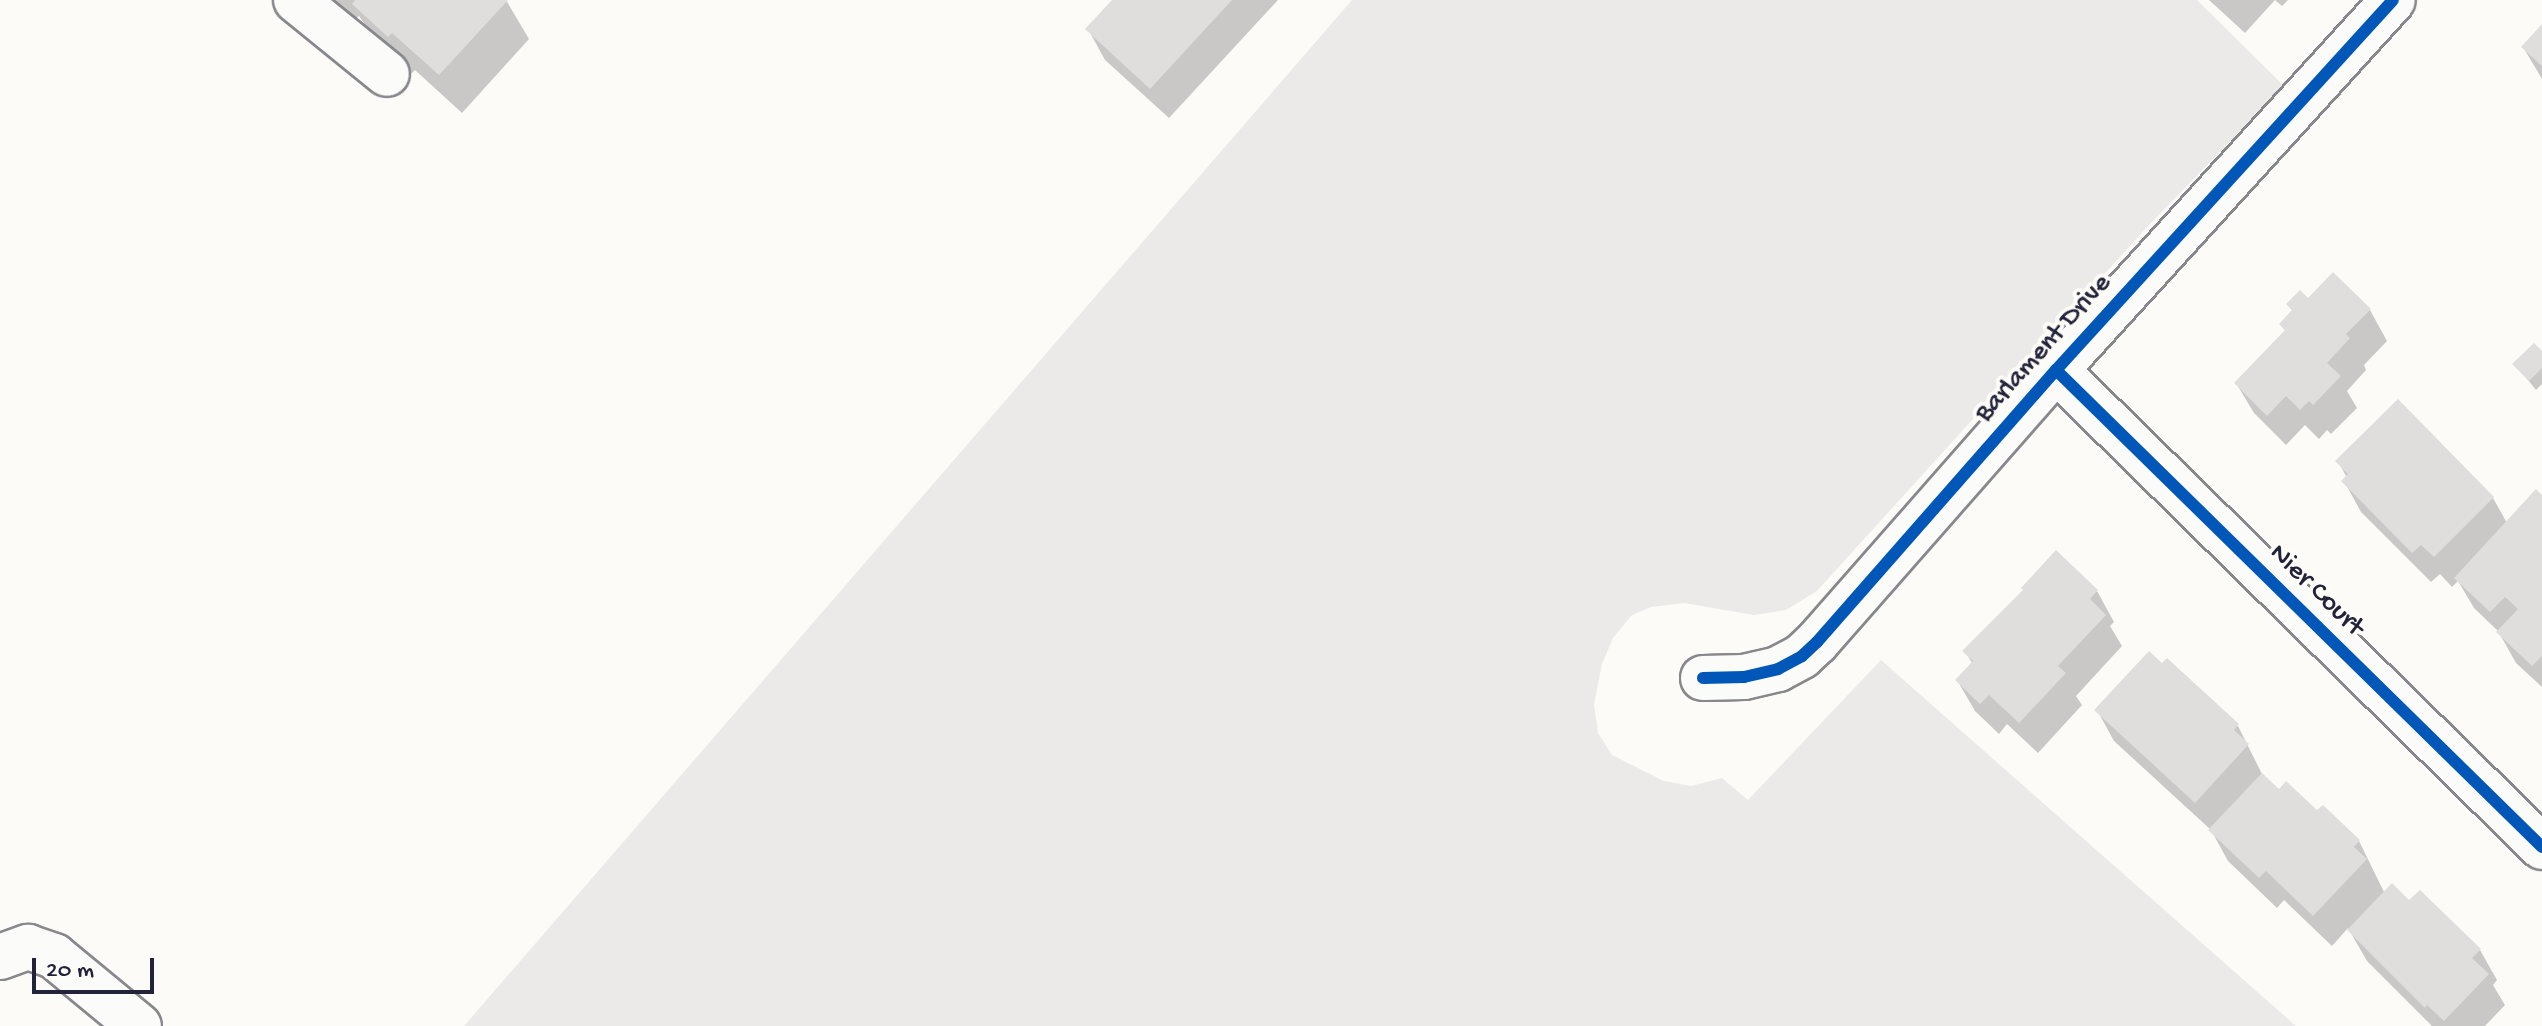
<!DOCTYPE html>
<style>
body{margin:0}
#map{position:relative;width:2542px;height:1026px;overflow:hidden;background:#fcfbf8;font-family:"Gochi Hand",sans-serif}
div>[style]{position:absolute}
.green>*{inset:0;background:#ebeae8}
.shadow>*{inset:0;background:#0003}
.building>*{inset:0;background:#dfdedd}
.roads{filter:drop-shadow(2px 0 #88888c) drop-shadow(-2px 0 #88888c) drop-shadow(0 2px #88888c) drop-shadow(0 -2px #88888c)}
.minor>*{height:44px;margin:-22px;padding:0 22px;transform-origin:22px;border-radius:22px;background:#fbfbf9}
.cycleway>*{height:12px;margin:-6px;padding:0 6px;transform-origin:6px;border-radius:6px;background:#0057b8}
span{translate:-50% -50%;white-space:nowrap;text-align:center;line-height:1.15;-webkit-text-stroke:8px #fdfcf7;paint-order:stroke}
.street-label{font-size:28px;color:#22223b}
.scale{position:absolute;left:32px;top:958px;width:122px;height:36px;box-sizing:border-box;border:4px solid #22223b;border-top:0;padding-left:10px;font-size:24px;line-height:28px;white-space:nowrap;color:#22223b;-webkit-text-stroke:6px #fdfcf7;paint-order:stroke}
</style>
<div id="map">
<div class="green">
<i style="clip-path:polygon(1352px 0,2197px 0,2284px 86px,2148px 226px,1817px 591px,1786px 610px,1754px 615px,1684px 603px,1651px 607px,1632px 615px,1613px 638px,1602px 664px,1594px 704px,1598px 733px,1612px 755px,1664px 781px,1691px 786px,1722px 778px,1748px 800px,1881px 660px,2296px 1026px,464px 1026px)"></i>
</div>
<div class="shadow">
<i style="clip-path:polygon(330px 0,506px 0,529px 39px,462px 113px,415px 70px,411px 74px,377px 42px,359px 16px,353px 22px)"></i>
<i style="clip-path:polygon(1115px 0,1278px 0,1169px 118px,1105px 60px,1088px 29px)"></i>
<i style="clip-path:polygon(2209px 0,2288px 0,2282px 6px,2275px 0,2245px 33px)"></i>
<i style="clip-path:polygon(2542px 27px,2542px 79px,2523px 47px)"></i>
<i style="clip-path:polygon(2308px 301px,2370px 310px,2387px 341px,2364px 365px,2366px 370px,2347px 391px,2357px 408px,2331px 434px,2327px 430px,2319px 439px,2305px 425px,2286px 445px,2254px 413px,2236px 383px,2286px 332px,2282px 325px,2293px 312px,2288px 305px)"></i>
<i style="clip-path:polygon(2542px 354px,2542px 384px,2536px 390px,2515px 364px)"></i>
<i style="clip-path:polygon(2338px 461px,2493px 498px,2507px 523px,2542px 497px,2542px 687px,2516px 663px,2498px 631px,2474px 608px,2458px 581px,2452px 587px,2440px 574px,2431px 582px,2361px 512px,2344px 481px,2347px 478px)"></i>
<i style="clip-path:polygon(2097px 591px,2114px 622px,2110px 626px,2122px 646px,2076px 696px,2082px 705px,2038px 753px,2007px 724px,1999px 734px,1975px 711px,1957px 680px,1972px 663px,1965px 651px)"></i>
<i style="clip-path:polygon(2167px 660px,2238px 726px,2264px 778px,2279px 792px,2359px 841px,2385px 894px,2410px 903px,2480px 950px,2497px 980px,2493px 985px,2505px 1005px,2485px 1026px,2432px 1026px,2367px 961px,2348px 928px,2332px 946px,2284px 900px,2277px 908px,2228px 861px,2211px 830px,2114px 741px,2097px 710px)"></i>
</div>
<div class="building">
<i style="clip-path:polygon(355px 0,508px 0,439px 75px,392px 33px,388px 37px,352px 4px)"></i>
<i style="clip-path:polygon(1112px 0,1232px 0,1150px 89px,1085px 29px)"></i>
<i style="clip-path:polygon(2542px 24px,2542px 66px,2521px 47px)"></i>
<i style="clip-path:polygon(2333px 272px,2371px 309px,2346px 334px,2350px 338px,2327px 363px,2341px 376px,2313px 405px,2309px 401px,2300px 410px,2286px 396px,2267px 416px,2234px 383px,2285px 330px,2279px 324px,2292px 310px,2286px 304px,2300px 290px,2308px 298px)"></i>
<i style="clip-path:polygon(2534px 343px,2542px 351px,2542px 368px,2529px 381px,2512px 364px)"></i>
<i style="clip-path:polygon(2398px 399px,2494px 497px,2434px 557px,2421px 545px,2412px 553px,2341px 481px,2348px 474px,2335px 461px)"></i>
<i style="clip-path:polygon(2536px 489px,2542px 495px,2542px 656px,2532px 666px,2496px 632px,2518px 609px,2505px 597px,2490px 612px,2454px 578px)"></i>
<i style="clip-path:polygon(2056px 550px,2098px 590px,2090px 599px,2106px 615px,2058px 666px,2066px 673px,2019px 723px,1989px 695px,1980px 704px,1955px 680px,1973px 661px,1962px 651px,2023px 590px,2021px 588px)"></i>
<i style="clip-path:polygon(2149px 651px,2162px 663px,2167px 658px,2239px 724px,2234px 730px,2249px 744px,2195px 803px,2094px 710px)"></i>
<i style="clip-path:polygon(2262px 773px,2279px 789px,2286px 781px,2317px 810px,2323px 805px,2360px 840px,2354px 847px,2367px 859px,2313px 916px,2266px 871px,2259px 878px,2208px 830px)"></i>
<i style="clip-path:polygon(2392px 883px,2409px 900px,2420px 890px,2481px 949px,2472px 958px,2489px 974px,2444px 1021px,2427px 1005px,2425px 1008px,2347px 930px)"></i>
</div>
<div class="roads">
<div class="minor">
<i style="left:296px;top:0;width:117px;rotate:39.1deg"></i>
<i style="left:2056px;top:370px;width:681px;rotate:44.46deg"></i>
<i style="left:1703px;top:678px;width:41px;rotate:-1.4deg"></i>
<i style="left:1744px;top:677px;width:35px;rotate:-13deg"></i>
<i style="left:1778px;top:669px;width:27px;rotate:-28deg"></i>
<i style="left:1802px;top:656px;width:21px;rotate:-43deg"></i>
<i style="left:1817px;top:642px;width:362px;rotate:-48.7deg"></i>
<i style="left:2056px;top:370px;width:500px;rotate:-47.67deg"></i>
<i style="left:0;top:957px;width:30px;rotate:-20deg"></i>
<i style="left:28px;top:947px;width:28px;rotate:19deg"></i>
<i style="left:54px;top:956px;width:110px;rotate:39.5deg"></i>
</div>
</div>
<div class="cycleway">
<i style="left:2056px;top:370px;width:681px;rotate:44.46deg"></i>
<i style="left:1703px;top:678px;width:41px;rotate:-1.4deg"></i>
<i style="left:1744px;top:677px;width:35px;rotate:-13deg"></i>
<i style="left:1778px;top:669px;width:27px;rotate:-28deg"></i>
<i style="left:1802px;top:656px;width:21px;rotate:-43deg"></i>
<i style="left:1817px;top:642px;width:362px;rotate:-48.7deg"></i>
<i style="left:2056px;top:370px;width:500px;rotate:-47.67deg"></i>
</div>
<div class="street-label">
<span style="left:2044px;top:349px;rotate:-48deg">Barlament Drive</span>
<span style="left:2316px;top:591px;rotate:44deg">Nier Court</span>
</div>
<div class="scale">20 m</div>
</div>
